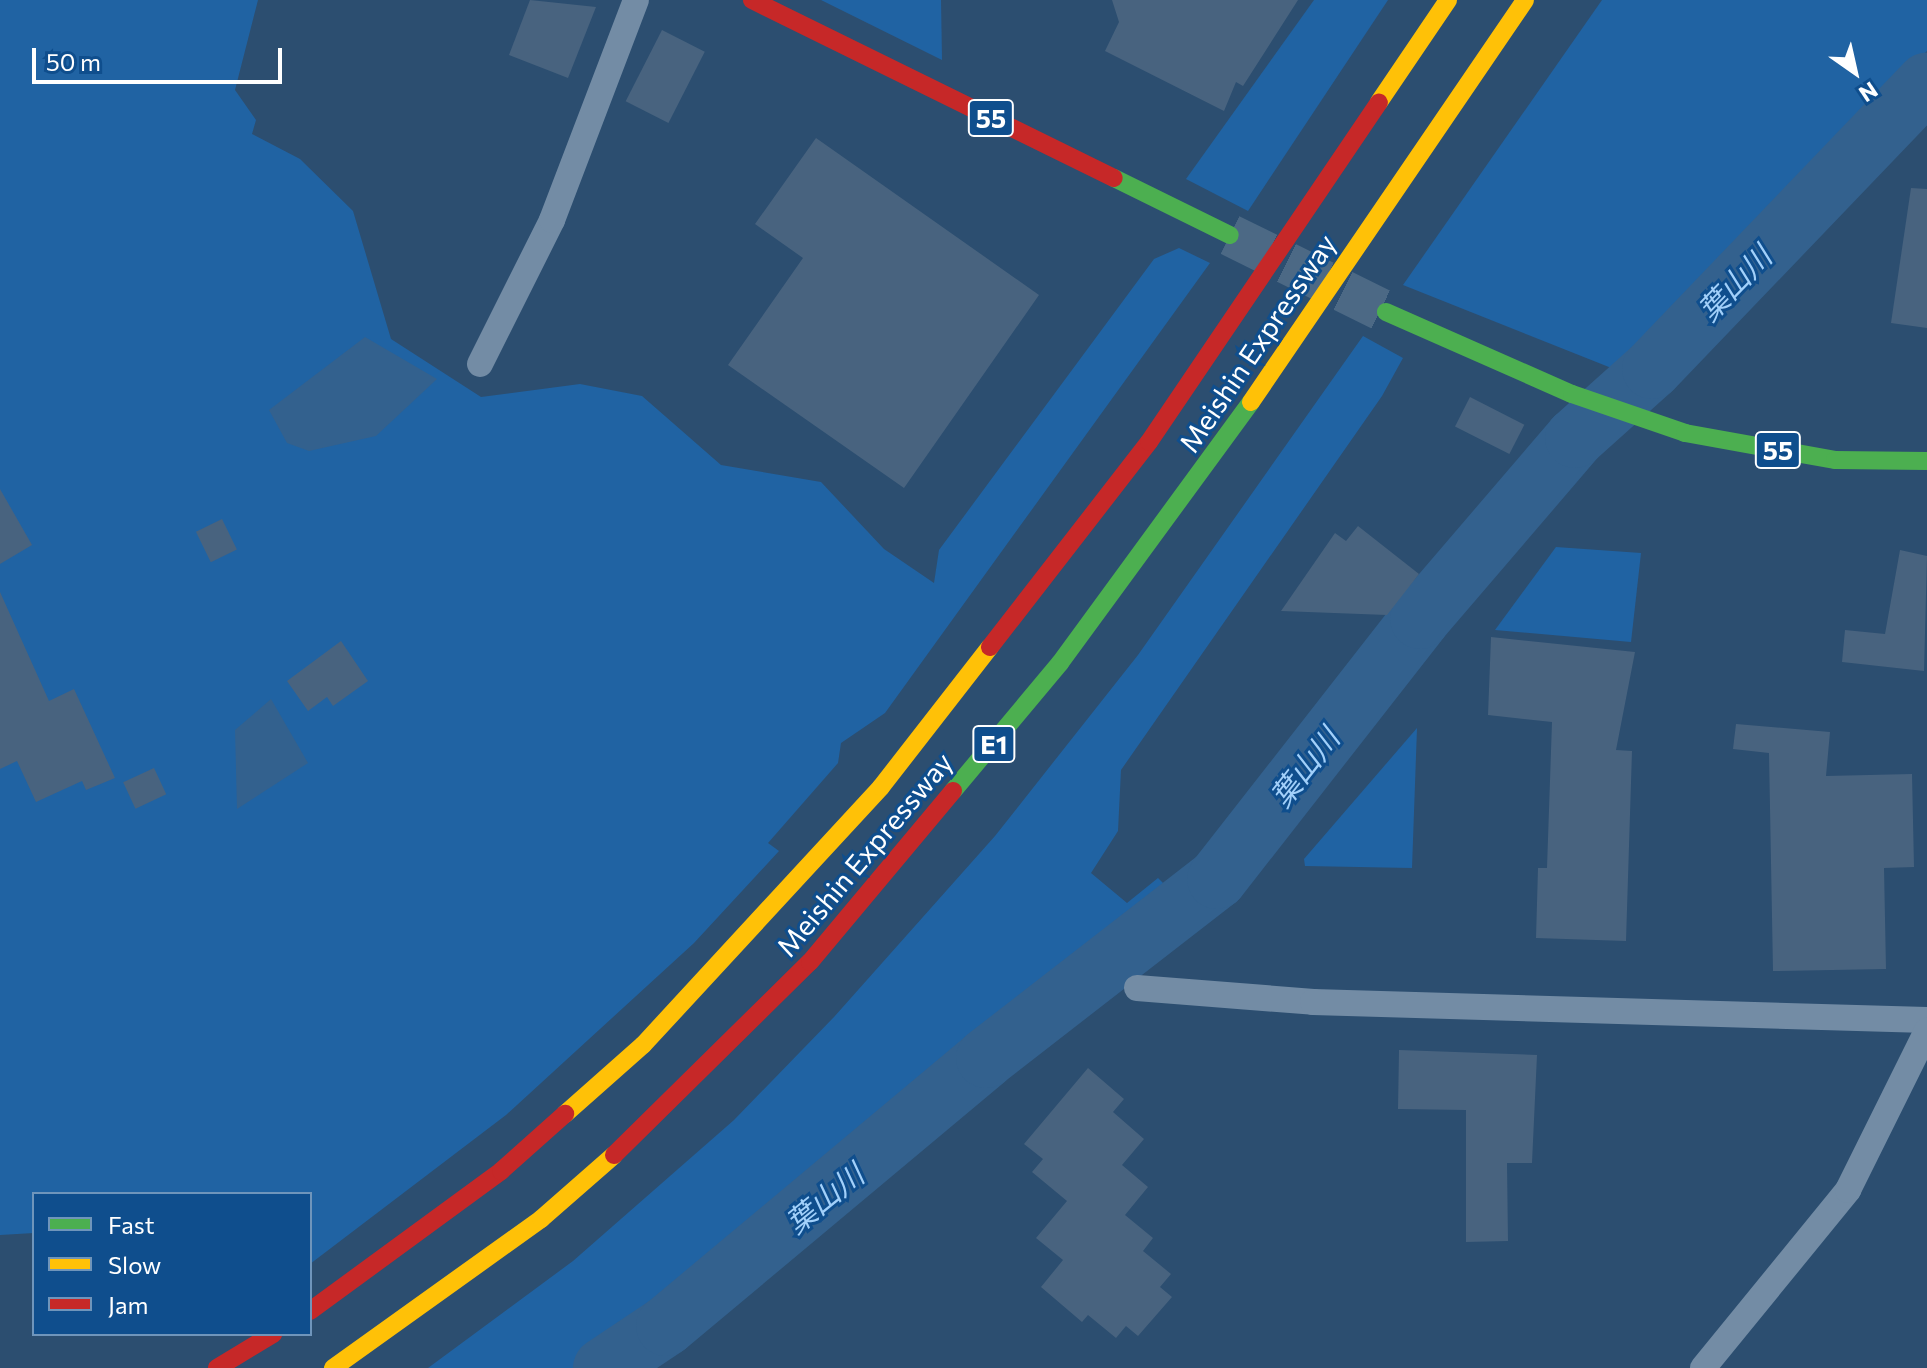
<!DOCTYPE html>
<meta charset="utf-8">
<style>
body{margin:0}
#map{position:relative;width:1927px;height:1368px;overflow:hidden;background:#2c4e70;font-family:Commissioner,"Noto Sans JP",sans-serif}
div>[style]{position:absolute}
.green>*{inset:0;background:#2063a3}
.water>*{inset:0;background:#33618e}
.river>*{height:60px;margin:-30px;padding:0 30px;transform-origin:30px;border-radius:30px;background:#33618e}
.building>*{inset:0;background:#48637f;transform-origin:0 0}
.primary-tunnel>*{height:42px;margin-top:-21px;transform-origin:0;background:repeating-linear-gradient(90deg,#4c6985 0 42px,transparent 0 63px)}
.street>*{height:26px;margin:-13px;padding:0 13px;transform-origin:13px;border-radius:13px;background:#738ca5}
.fast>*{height:18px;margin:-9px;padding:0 9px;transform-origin:9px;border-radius:9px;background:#4caf50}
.slow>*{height:18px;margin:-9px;padding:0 9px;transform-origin:9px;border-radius:9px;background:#ffc107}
.jam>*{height:18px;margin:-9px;padding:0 9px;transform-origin:9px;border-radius:9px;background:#c62828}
span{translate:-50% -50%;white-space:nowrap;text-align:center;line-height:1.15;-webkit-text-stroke:6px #0f4e8d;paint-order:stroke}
.shield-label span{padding:2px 6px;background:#0f4e8d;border:2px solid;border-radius:6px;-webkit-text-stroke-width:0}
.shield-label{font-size:26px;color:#fff;font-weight:700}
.street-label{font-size:28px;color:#fff}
.water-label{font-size:30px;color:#a2d0fa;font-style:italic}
.legend{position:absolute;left:32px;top:1192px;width:280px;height:144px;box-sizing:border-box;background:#0f4e8d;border:2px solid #6f95bb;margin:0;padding:10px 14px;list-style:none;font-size:24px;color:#fff}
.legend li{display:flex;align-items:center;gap:16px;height:40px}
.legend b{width:40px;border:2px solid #6f95bb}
.north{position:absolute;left:1815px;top:32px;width:80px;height:80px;-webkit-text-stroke:6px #0f4e8d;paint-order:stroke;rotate:146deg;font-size:22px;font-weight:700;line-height:32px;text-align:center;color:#fff}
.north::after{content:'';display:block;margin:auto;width:28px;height:36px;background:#fff;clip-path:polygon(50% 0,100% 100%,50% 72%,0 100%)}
.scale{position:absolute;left:32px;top:48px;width:250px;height:36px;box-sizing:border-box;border:4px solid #fff;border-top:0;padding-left:10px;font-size:24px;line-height:28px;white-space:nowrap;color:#fff;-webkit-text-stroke:6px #0f4e8d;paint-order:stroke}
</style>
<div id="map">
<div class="green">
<i style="clip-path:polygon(0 0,258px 0,235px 90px,256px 120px,252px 134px,300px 159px,353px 211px,391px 339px,481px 397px,580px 384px,642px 396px,721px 465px,821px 482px,884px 549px,934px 583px,939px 550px,1154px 259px,1179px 248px,1210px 263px,885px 713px,841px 743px,838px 763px,768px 843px,779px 851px,694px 943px,506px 1115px,310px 1264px,310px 1194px,34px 1194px,34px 1233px,0 1235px)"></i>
<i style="clip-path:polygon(821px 0,941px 0,942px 60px)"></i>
<i style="clip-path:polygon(1314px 0,1388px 0,1248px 211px,1186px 179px)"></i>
<i style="clip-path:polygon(1602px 0,1927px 0,1927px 51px,1624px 373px,1403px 285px)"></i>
<i style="clip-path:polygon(1363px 336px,1403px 358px,1382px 396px,1121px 770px,1118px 831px,1091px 873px,1127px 903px,1158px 878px,1177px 897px,989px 1036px,889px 1132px,581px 1368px,428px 1368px,573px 1261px,734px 1120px,834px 1017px,995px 836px,1138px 655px)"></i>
<i style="clip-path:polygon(1556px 547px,1641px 553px,1631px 642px,1495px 630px)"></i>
<i style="clip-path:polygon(1417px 728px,1412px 868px,1305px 866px,1304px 859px)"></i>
</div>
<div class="water">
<i style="clip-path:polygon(365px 337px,437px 379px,376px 436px,309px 451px,287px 443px,269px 410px)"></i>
<i style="clip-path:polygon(271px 699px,308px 763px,237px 809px,235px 730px)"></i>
</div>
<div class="river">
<i style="left:603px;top:1368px;width:76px;rotate:-33.7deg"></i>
<i style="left:666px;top:1326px;width:417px;rotate:-39.9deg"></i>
<i style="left:986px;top:1058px;width:292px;rotate:-37.8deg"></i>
<i style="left:1217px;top:879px;width:330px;rotate:-52deg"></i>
<i style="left:1420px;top:619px;width:238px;rotate:-49.4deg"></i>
<i style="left:1575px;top:438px;width:103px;rotate:-41.9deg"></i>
<i style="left:1652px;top:369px;width:397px;rotate:-46.2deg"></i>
</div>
<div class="building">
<i style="clip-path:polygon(530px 0,596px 7px,568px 78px,509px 55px)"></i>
<i style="clip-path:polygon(1112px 0,1298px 0,1243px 86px,1236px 82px,1224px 111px,1105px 51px,1119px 22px)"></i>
<i style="left:662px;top:30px;width:48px;height:80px;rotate:27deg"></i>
<i style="clip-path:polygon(816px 138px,1039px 295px,904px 488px,728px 365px,803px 258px,755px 224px)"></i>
<i style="clip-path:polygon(1911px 188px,1927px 189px,1927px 328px,1891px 323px)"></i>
<i style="left:1470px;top:397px;width:61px;height:33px;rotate:27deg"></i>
<i style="clip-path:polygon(0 489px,32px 545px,0 564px)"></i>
<i style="left:222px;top:519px;width:34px;height:29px;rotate:64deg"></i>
<i style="clip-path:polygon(1358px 526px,1419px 574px,1387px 615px,1281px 611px,1335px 533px,1346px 541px)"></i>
<i style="clip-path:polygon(1900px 550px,1927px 556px,1924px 671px,1842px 662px,1845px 630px,1885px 634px)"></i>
<i style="clip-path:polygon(0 592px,49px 701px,74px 689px,115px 778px,86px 790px,82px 781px,36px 802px,17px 761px,0 769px)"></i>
<i style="clip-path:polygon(1491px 637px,1635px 652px,1616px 750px,1632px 751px,1626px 941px,1536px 938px,1538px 868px,1547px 868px,1552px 722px,1488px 715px)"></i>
<i style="clip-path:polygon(341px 641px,368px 681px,333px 706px,327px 697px,308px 711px,287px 681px)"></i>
<i style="clip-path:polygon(1736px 724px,1830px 732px,1826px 776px,1912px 774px,1914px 867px,1884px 868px,1886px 969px,1773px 971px,1769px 753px,1733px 749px)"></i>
<i style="left:154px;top:768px;width:29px;height:34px;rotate:65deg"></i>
<i style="clip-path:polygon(1399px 1050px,1537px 1055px,1532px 1163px,1507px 1163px,1508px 1241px,1466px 1242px,1466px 1110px,1398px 1109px)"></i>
<i style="clip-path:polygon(1088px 1068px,1124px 1099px,1113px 1112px,1144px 1139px,1122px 1165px,1148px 1187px,1125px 1215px,1153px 1238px,1143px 1251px,1171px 1274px,1160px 1287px,1172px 1297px,1138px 1336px,1126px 1326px,1116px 1338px,1088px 1315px,1082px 1322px,1041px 1287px,1063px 1260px,1036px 1238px,1067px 1201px,1032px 1172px,1043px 1159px,1024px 1144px)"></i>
</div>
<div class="primary-tunnel">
<i style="left:1230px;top:235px;width:174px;rotate:26.3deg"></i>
</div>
<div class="street">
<i style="left:480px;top:364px;width:161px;rotate:-63.4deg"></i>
<i style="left:552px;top:220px;width:235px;rotate:-69.1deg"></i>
<i style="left:1137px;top:988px;width:177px;rotate:4.5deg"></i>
<i style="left:1313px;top:1002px;width:614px;rotate:1.68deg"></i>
<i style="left:1703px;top:1368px;width:230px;rotate:-50.8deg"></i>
<i style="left:1848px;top:1190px;width:178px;rotate:-63.6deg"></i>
</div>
<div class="fast">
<i style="left:1114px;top:178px;width:129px;rotate:26.2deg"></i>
<i style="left:1386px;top:312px;width:203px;rotate:23.8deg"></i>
<i style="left:1572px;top:394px;width:120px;rotate:19deg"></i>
<i style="left:1685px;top:433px;width:152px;rotate:10.2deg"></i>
<i style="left:1835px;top:460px;width:92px;rotate:0.6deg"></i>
<i style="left:953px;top:791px;width:167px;rotate:-50.1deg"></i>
<i style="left:1060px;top:663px;width:323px;rotate:-53.8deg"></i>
</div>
<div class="slow">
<i style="left:1379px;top:102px;width:123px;rotate:-55.9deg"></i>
<i style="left:1251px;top:402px;width:486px;rotate:-55.7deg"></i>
<i style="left:565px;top:1114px;width:104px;rotate:-41.5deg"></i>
<i style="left:643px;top:1045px;width:351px;rotate:-47.3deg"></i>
<i style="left:881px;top:787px;width:177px;rotate:-52.1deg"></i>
<i style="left:333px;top:1368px;width:256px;rotate:-35.6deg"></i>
<i style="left:541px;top:1219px;width:97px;rotate:-41.2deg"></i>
</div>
<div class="jam">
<i style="left:752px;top:0;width:403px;rotate:26.2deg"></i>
<i style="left:990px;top:647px;width:259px;rotate:-52.2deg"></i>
<i style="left:1149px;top:442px;width:410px;rotate:-55.9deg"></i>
<i style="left:614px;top:1155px;width:275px;rotate:-44.6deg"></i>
<i style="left:810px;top:962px;width:223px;rotate:-50.1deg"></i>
<i style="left:310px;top:1311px;width:237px;rotate:-36.2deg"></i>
<i style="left:501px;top:1171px;width:86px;rotate:-41.7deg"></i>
<i style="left:217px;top:1368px;width:66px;rotate:-31.3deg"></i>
</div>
<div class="shield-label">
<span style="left:991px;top:118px">55</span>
<span style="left:1778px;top:450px">55</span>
<span style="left:994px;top:744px">E1</span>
</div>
<div class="street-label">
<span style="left:1257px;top:343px;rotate:-56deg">Meishin Expressway</span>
<span style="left:864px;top:854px;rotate:-50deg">Meishin Expressway</span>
</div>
<div class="water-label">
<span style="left:1734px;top:283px;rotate:-46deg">葉山川</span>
<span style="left:1304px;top:767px;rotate:-52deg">葉山川</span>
<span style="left:824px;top:1198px;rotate:-39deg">葉山川</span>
</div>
<ul class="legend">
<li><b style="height:10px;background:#4caf50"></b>Fast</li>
<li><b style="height:10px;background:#ffc107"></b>Slow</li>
<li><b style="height:10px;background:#c62828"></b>Jam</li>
</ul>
<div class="north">N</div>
<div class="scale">50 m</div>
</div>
